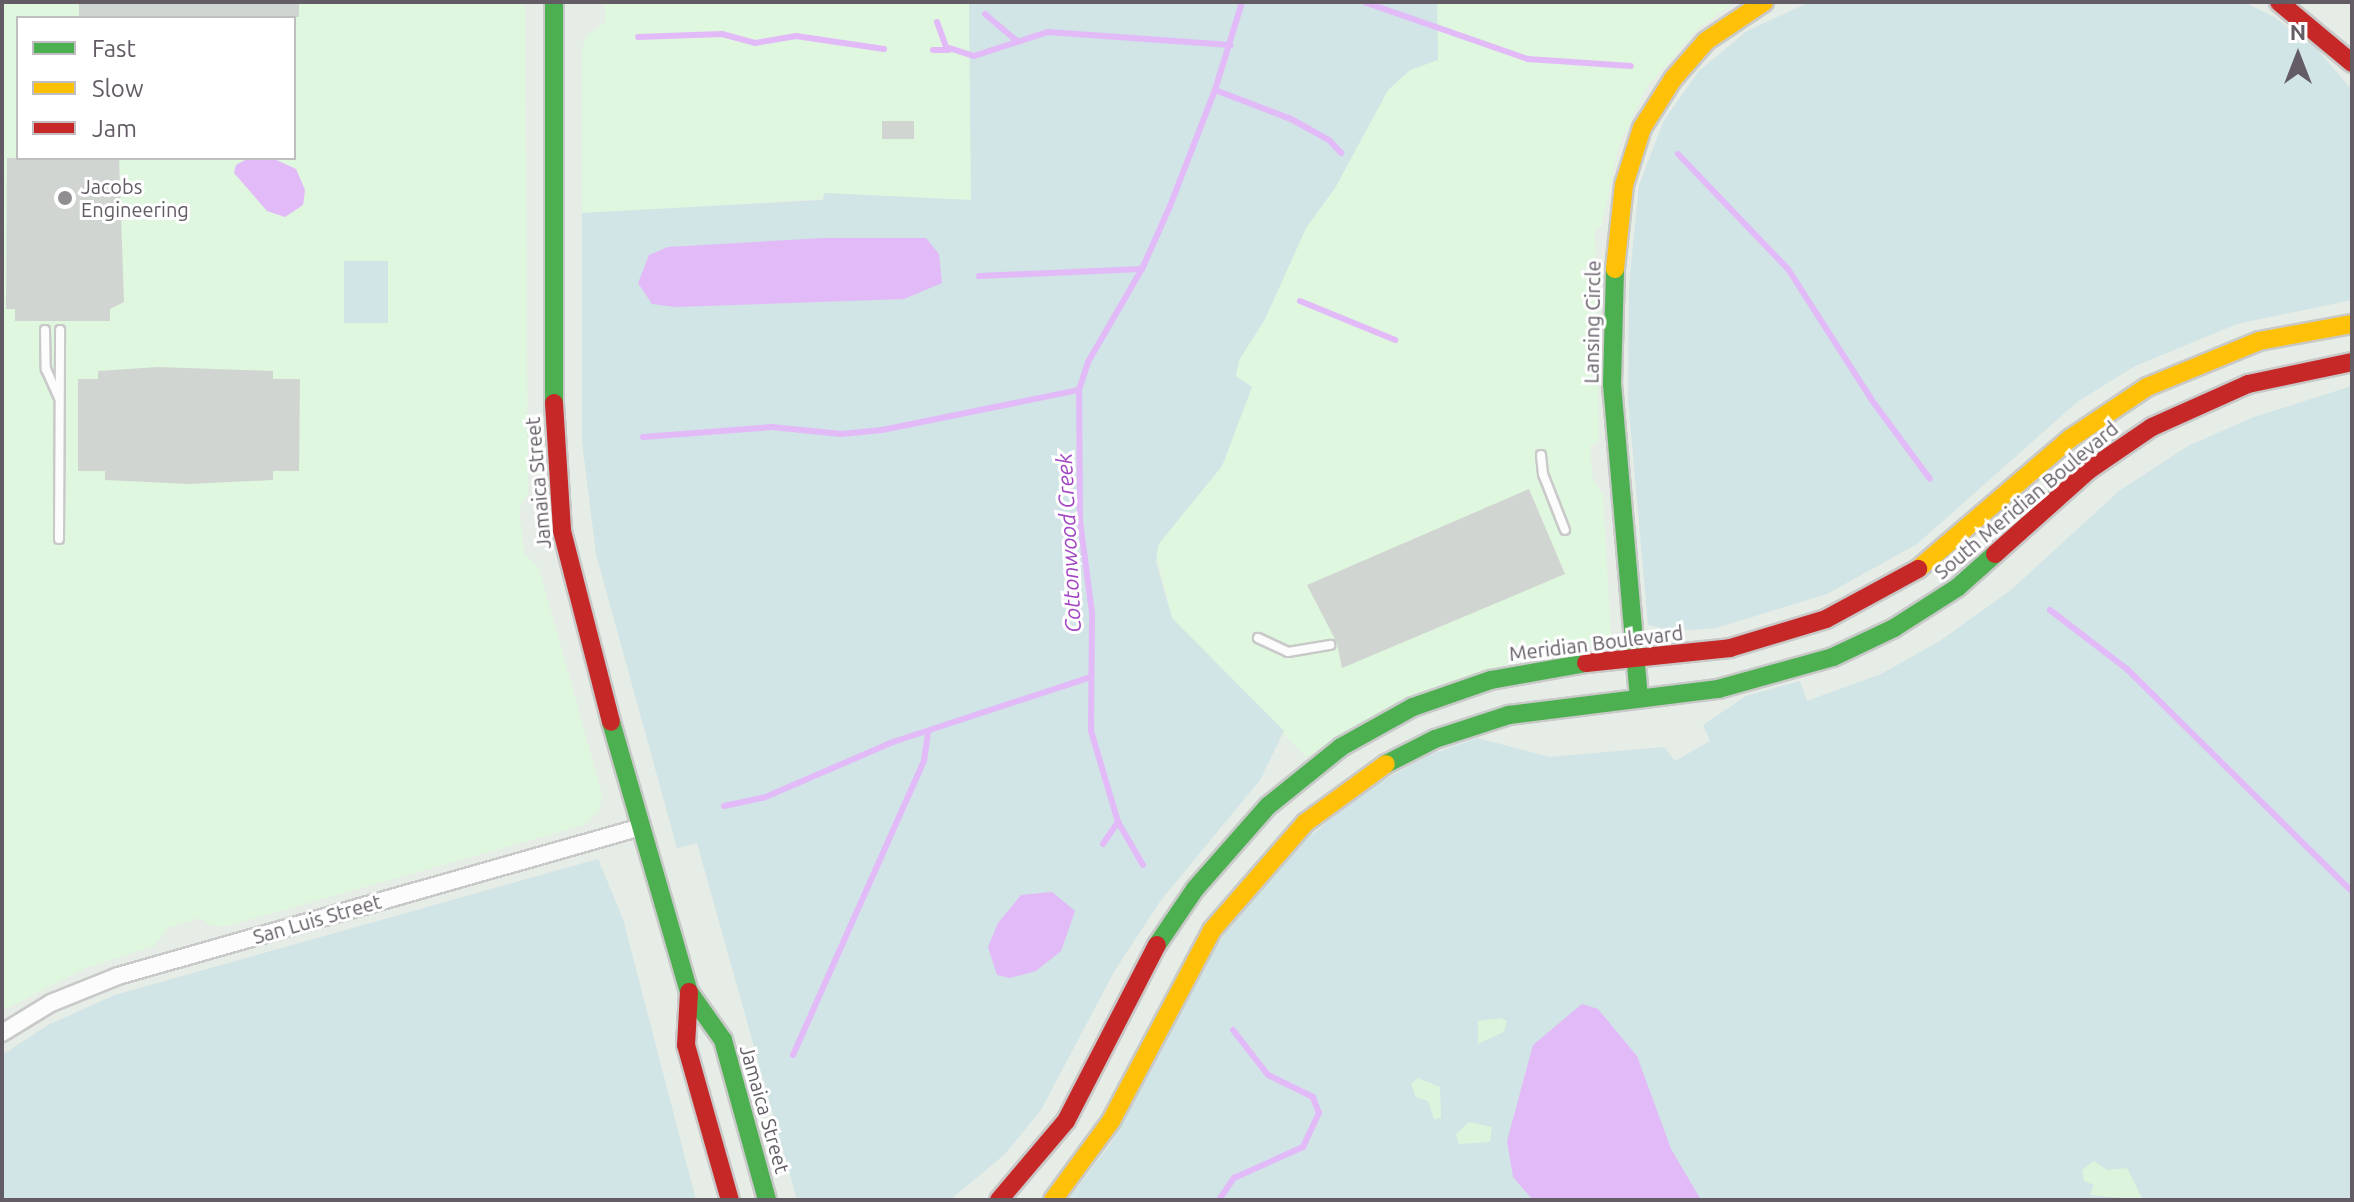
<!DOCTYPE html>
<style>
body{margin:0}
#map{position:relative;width:2354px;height:1202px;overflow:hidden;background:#e6ece6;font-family:Ubuntu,sans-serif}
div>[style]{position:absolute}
.commercial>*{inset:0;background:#dff6df}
.green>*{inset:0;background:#d1e4e6;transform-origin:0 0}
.sand>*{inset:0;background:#dcf4dc}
.water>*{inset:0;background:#e2baf8}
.stream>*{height:6px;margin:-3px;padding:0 3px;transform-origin:3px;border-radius:3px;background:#e2baf8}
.building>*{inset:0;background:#d1d5d1;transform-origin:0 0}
.roads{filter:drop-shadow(2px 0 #c8c9c8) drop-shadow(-2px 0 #c8c9c8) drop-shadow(0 2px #c8c9c8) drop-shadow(0 -2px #c8c9c8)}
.lane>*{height:8px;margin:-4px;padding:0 4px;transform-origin:4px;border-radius:4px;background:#fbfcfb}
.street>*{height:16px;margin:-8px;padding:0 8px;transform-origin:8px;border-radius:8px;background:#fbfcfb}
.fast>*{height:18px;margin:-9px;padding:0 9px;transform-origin:9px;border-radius:9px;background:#4caf50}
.slow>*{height:18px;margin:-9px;padding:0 9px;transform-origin:9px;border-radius:9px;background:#ffc107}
.jam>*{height:18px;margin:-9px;padding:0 9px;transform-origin:9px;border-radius:9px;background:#c62828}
.dots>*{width:22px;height:22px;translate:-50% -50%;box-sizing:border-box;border:4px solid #fff;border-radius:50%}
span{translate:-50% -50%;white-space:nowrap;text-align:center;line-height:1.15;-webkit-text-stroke:6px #fff;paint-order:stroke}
.poi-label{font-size:20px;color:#635c65}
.left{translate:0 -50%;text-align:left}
.street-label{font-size:20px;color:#635c65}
.water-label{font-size:22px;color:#a245c3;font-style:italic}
.frame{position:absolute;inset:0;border:4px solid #635c65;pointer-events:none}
.legend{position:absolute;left:16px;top:16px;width:280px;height:144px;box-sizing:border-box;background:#fff;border:2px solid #c1bec1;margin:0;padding:10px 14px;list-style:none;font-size:24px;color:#635c65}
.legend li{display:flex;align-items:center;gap:16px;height:40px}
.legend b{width:40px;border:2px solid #c1bec1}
.north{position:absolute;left:2258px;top:16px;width:80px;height:80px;-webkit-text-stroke:6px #fff;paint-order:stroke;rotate:0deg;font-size:22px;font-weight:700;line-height:32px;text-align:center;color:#635c65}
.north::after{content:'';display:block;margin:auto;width:28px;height:36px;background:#635c65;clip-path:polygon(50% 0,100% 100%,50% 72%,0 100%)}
</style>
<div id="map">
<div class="commercial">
<i style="clip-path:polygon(evenodd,2px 2px,525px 2px,528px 492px,519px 510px,525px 555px,539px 568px,602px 794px,600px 809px,584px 825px,228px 926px,212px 926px,200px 918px,168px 928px,154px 946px,86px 968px,2px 1011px,2px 2px,18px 18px,294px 18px,294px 158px,18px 158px,18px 18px)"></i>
<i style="clip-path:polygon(605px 2px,969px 2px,971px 200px,824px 193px,824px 199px,582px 213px,582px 49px,587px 35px,605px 23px)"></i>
<i style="clip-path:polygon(1437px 2px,1735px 2px,1698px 29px,1647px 87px,1618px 148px,1602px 225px,1595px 230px,1599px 441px,1590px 446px,1593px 480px,1603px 495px,1611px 634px,1579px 652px,1506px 665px,1412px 696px,1306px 757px,1172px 618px,1156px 553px,1162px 537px,1222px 466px,1252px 387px,1236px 376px,1239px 360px,1265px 319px,1306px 228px,1335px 188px,1388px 90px,1410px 70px,1438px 59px)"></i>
</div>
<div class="green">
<i style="clip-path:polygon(969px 2px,1437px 2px,1438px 60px,1410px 70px,1388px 90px,1335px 188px,1306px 228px,1265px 319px,1239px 360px,1236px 376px,1252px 387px,1222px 466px,1158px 545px,1156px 562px,1172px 618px,1284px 731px,1260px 780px,1161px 900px,1115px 970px,1041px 1110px,1005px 1154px,950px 1200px,797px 1200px,697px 843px,677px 848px,596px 554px,582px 441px,582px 213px,823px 200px,824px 193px,971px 200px)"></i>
<i style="clip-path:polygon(1810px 2px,2244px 2px,2274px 17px,2316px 48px,2352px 90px,2352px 300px,2237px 324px,2135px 366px,2077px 402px,1917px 544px,1827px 594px,1716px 628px,1677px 631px,1648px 625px,1628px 399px,1629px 286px,1639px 185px,1664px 120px,1698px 72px,1747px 31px)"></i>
<i style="left:344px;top:261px;width:44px;height:62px"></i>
<i style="clip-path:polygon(2352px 386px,2352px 1200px,1068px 1200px,1111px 1143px,1194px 981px,1228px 929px,1298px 846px,1369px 788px,1429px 755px,1477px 738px,1550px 757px,1664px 747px,1675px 761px,1710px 741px,1703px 725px,1746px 696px,1800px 681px,1807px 701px,1881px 674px,1940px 641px,2011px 590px,2119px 491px,2188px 446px,2254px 417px)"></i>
<i style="clip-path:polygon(598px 859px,623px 919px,696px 1200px,2px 1200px,2px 1055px,48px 1025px,115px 995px)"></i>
</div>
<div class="sand">
<i style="clip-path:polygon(1501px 1018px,1507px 1021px,1504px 1032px,1478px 1044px,1478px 1021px)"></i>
<i style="clip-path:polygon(1418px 1078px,1440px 1087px,1441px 1118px,1434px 1119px,1428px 1101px,1416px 1097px,1411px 1084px)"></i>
<i style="clip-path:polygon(1469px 1122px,1492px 1127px,1490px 1142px,1459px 1144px,1456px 1134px)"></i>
<i style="clip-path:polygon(2094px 1161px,2107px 1170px,2127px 1168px,2143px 1200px,2090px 1195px,2094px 1185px,2084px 1181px,2082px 1170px)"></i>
</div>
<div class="water">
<i style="clip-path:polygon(249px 158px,272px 158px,296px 169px,305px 190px,303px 205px,285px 217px,267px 211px,234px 173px,236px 165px)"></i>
<i style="clip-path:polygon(824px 238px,926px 238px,939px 254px,942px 283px,904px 299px,676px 307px,652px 304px,638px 283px,649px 255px,668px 247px)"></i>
<i style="clip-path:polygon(1052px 892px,1075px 911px,1061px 951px,1036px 971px,1010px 978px,997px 975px,988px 947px,998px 923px,1021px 895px)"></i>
<i style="clip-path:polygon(1582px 1004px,1598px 1009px,1637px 1056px,1671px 1149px,1701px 1200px,1533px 1200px,1513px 1177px,1507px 1141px,1533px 1045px)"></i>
</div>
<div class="stream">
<i style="left:1364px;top:2px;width:174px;rotate:19.2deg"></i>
<i style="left:1528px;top:59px;width:103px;rotate:3.9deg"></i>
<i style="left:985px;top:14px;width:43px;rotate:40.3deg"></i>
<i style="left:937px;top:22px;width:27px;rotate:70deg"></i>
<i style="left:946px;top:47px;width:29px;rotate:18deg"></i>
<i style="left:974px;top:56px;width:78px;rotate:-18deg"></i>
<i style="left:1048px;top:32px;width:183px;rotate:4.1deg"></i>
<i style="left:638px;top:37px;width:84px;rotate:-2deg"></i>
<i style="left:722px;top:34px;width:34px;rotate:15deg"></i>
<i style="left:755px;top:43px;width:42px;rotate:-9.7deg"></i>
<i style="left:796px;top:36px;width:89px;rotate:8.4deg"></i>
<i style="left:933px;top:50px;width:16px"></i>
<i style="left:1215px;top:90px;width:81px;rotate:20.9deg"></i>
<i style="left:1291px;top:119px;width:43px;rotate:28.9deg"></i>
<i style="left:1329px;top:140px;width:18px;rotate:47deg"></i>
<i style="left:1678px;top:154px;width:159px;rotate:46.3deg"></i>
<i style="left:1788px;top:269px;width:154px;rotate:57.4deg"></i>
<i style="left:1871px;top:399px;width:99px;rotate:53.6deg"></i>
<i style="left:979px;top:276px;width:163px;rotate:-2.5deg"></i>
<i style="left:1300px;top:301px;width:103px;rotate:22.3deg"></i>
<i style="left:643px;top:437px;width:129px;rotate:-4.4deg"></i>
<i style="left:772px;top:427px;width:69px;rotate:5.8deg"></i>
<i style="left:841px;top:434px;width:41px;rotate:-5.6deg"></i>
<i style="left:882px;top:430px;width:201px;rotate:-11.5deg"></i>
<i style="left:2050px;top:610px;width:97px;rotate:37.5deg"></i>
<i style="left:2127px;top:669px;width:317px;rotate:44.7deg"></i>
<i style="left:724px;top:806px;width:40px;rotate:-12deg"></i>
<i style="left:763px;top:798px;width:142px;rotate:-23.3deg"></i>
<i style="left:893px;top:742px;width:208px;rotate:-18.2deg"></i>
<i style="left:1103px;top:844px;width:27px;rotate:-56deg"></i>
<i style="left:1143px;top:865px;width:50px;rotate:-120.2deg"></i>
<i style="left:1118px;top:822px;width:95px;rotate:-106.5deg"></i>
<i style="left:1091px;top:731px;width:118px;rotate:-89.5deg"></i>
<i style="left:1092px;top:613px;width:93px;rotate:-97.4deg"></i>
<i style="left:1080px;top:521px;width:131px;rotate:-90.4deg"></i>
<i style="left:1079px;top:390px;width:29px;rotate:-72deg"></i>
<i style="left:1088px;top:362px;width:108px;rotate:-59.9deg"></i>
<i style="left:1142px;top:269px;width:69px;rotate:-66deg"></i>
<i style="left:1170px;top:206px;width:124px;rotate:-68.8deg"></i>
<i style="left:1215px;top:90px;width:92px;rotate:-72.9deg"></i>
<i style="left:793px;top:1055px;width:322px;rotate:-66deg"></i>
<i style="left:924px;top:761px;width:28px;rotate:-82deg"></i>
<i style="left:1219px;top:1200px;width:27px;rotate:-56deg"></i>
<i style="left:1234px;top:1178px;width:76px;rotate:-24.2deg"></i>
<i style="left:1303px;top:1147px;width:38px;rotate:-65deg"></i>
<i style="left:1319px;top:1113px;width:17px;rotate:-111deg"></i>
<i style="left:1313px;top:1097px;width:50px;rotate:-153.9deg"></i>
<i style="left:1268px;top:1075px;width:57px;rotate:-127.9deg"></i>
</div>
<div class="building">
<i style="left:79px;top:2px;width:220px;height:15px"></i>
<i style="left:882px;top:121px;width:32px;height:18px"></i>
<i style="clip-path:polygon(7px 158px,119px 158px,124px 302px,110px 309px,110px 321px,15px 321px,15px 309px,6px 309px)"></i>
<i style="clip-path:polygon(158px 367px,273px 371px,273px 379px,300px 379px,299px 471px,273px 471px,273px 480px,189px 484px,105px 480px,105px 471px,78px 471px,78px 379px,98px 379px,98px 371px)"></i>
<i style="clip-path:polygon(1529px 489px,1565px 574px,1342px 668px,1337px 643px,1307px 585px)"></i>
</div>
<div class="roads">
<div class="lane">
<i style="left:45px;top:330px;width:39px;rotate:89deg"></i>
<i style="left:46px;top:369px;width:32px;rotate:66deg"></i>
<i style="left:1541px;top:455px;width:19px;rotate:84deg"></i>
<i style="left:1543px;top:474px;width:60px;rotate:68.6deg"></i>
<i style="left:59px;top:539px;width:209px;rotate:-89.7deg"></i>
<i style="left:1258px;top:638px;width:33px;rotate:25deg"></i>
<i style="left:1288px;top:652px;width:43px;rotate:-9.5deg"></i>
</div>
<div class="street">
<i style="left:2px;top:1033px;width:57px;rotate:-31.5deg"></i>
<i style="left:51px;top:1003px;width:72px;rotate:-21.9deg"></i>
<i style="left:118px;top:976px;width:544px;rotate:-15.9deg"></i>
</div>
<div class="fast">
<i style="left:554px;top:2px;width:401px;rotate:90deg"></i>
<i style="left:1615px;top:269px;width:115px;rotate:91.5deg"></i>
<i style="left:1612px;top:384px;width:315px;rotate:85.1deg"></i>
<i style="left:611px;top:722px;width:281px;rotate:73.9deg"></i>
<i style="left:689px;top:992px;width:59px;rotate:54.7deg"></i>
<i style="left:723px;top:1040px;width:166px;rotate:74.6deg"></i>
<i style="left:1386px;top:764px;width:55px;rotate:-27deg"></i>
<i style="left:1435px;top:739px;width:78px;rotate:-18deg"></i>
<i style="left:1509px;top:715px;width:211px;rotate:-7.1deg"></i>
<i style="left:1718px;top:689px;width:119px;rotate:-15.5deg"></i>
<i style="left:1833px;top:657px;width:68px;rotate:-25.4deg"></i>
<i style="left:1894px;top:628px;width:76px;rotate:-32.6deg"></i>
<i style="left:1958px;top:587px;width:50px;rotate:-41.7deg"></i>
<i style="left:1157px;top:945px;width:68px;rotate:-55.8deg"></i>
<i style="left:1195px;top:889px;width:111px;rotate:-48.7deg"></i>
<i style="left:1268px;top:806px;width:94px;rotate:-38.9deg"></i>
<i style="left:1341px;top:747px;width:82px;rotate:-29.1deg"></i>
<i style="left:1413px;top:707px;width:83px;rotate:-19.1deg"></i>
<i style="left:1491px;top:680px;width:97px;rotate:-10.1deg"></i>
</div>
<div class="slow">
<i style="left:1615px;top:269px;width:84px;rotate:-83.9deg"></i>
<i style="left:1624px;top:185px;width:60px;rotate:-72.5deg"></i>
<i style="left:1642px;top:128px;width:58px;rotate:-57.7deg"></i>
<i style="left:1673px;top:79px;width:50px;rotate:-49deg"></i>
<i style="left:1706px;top:41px;width:70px;rotate:-33.9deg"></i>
<i style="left:1918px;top:569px;width:201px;rotate:-40.6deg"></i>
<i style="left:2071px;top:438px;width:92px;rotate:-33.9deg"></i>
<i style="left:2147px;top:387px;width:121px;rotate:-22.3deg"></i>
<i style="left:2259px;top:341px;width:95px;rotate:-10.4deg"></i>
<i style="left:1053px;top:1200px;width:98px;rotate:-53.7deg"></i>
<i style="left:1111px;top:1121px;width:216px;rotate:-62.1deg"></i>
<i style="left:1212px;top:930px;width:142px;rotate:-49deg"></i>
<i style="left:1305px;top:823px;width:100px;rotate:-36.1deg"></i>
</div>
<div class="jam">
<i style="left:2279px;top:2px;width:95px;rotate:39.9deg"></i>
<i style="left:554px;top:403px;width:128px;rotate:86.4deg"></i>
<i style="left:562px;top:531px;width:197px;rotate:75.6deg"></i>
<i style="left:1995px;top:554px;width:126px;rotate:-41.8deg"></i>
<i style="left:2089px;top:470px;width:76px;rotate:-34.3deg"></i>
<i style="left:2152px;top:427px;width:105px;rotate:-24.1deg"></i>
<i style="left:2248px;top:384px;width:106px;rotate:-11.9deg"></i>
<i style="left:1586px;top:663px;width:145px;rotate:-5.9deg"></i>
<i style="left:1730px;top:648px;width:100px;rotate:-16.8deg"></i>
<i style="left:1826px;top:619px;width:105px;rotate:-28.5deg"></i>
<i style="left:689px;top:992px;width:53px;rotate:93.2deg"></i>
<i style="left:686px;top:1045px;width:161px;rotate:74.2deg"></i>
<i style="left:999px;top:1200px;width:104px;rotate:-49.7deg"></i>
<i style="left:1066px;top:1121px;width:198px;rotate:-62.7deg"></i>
</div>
</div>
<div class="dots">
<i style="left:65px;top:198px;background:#918e92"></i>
</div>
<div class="poi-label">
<span class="left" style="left:81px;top:198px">Jacobs<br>Engineering</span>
</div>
<div class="street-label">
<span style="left:1592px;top:322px;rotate:-89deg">Lansing Circle</span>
<span style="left:538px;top:483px;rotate:-95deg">Jamaica Street</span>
<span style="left:2026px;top:500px;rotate:-40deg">South Meridian Boulevard</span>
<span style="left:1596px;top:643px;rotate:-7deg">Meridian Boulevard</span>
<span style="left:317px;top:919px;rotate:-16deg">San Luis Street</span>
<span style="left:765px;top:1109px;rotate:74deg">Jamaica Street</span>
</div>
<div class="water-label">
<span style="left:1068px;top:543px;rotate:-93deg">Cottonwood Creek</span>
</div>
<div class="frame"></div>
<ul class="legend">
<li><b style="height:10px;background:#4caf50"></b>Fast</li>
<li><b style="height:10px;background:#ffc107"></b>Slow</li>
<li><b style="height:10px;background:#c62828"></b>Jam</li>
</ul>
<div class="north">N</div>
</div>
